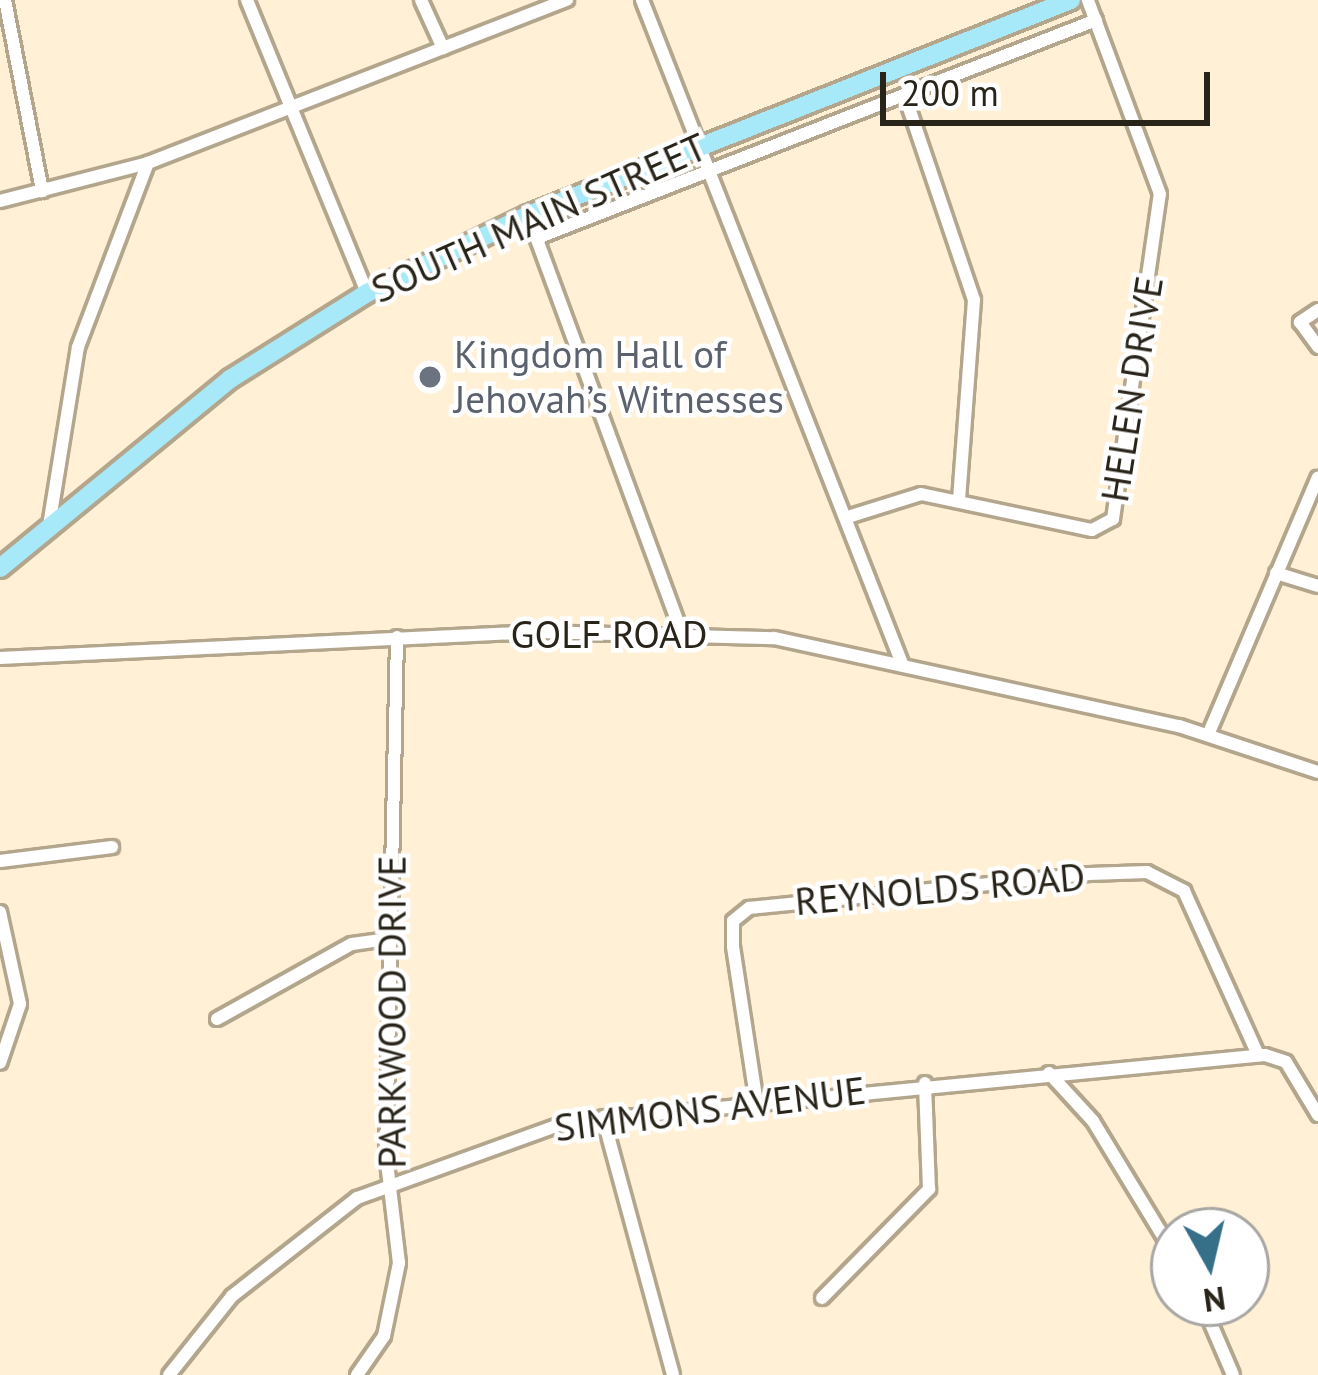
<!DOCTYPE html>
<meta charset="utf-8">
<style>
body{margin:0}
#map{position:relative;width:1318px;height:1375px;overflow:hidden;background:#fff0d6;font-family:"PT Sans",sans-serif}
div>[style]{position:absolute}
.roads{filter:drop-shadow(3px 0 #b3a68d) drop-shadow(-3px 0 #b3a68d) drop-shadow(0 3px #b3a68d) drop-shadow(0 -3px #b3a68d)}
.street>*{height:12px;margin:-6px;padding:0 6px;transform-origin:6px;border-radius:6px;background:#fff}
.primary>*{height:18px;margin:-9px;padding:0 9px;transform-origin:9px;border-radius:9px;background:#a7e9f8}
.dots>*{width:33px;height:33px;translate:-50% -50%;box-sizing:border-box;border:6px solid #fff;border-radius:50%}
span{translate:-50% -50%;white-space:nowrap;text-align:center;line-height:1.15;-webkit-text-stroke:9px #fff;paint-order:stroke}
.street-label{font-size:39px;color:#29241a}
.worship-label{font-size:39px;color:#5b616d}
.left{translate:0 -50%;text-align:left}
.north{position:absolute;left:1150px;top:1207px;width:120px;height:120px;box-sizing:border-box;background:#fff;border:3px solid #a9a7a3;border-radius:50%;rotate:172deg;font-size:33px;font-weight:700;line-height:48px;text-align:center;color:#29241a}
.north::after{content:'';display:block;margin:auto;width:42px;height:54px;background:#357088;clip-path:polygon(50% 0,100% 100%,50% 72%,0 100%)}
.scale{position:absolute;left:880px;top:72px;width:330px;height:54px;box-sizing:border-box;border:6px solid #29241a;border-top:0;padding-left:15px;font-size:36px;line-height:42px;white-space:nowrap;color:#29241a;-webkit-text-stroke:9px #fff;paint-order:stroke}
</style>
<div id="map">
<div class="roads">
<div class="street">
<i style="left:5px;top:0;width:195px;rotate:79deg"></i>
<i style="left:247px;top:0;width:317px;rotate:67.7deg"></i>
<i style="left:421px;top:0;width:53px;rotate:65.4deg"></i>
<i style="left:642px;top:0;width:715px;rotate:68.6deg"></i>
<i style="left:905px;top:96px;width:215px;rotate:71.3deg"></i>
<i style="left:974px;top:300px;width:202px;rotate:94.3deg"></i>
<i style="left:0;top:201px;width:153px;rotate:-14.4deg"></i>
<i style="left:148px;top:163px;width:450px;rotate:-21.3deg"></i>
<i style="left:528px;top:215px;width:445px;rotate:69.8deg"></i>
<i style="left:537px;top:238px;width:600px;rotate:-21.3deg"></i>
<i style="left:1318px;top:310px;width:22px;rotate:146deg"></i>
<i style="left:1300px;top:322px;width:31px;rotate:54deg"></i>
<i style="left:851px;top:516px;width:73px;rotate:-17.4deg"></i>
<i style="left:921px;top:494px;width:175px;rotate:11.9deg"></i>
<i style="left:1092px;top:530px;width:24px;rotate:-28deg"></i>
<i style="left:1113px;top:519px;width:328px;rotate:-81.8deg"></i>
<i style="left:1160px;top:194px;width:207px;rotate:-110.4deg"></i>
<i style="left:49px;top:526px;width:181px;rotate:-80.8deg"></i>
<i style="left:78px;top:347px;width:197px;rotate:-69.2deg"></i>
<i style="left:1276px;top:573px;width:44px;rotate:17.2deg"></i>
<i style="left:0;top:658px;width:539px;rotate:-2.77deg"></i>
<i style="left:538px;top:632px;width:236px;rotate:1.5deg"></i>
<i style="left:774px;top:638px;width:414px;rotate:12.3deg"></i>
<i style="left:1179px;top:726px;width:146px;rotate:18.3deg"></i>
<i style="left:1208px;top:735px;width:280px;rotate:-66.9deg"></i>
<i style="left:0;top:861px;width:113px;rotate:-7.1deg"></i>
<i style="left:0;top:912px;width:94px;rotate:77.7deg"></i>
<i style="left:20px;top:1004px;width:62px;rotate:108.7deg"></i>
<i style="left:217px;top:1019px;width:154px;rotate:-29.1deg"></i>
<i style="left:352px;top:944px;width:35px;rotate:-8deg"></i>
<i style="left:1049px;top:1073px;width:65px;rotate:47.5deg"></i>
<i style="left:1093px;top:1121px;width:156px;rotate:58.7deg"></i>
<i style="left:756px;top:1097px;width:153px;rotate:-98.7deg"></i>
<i style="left:733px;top:946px;width:25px;rotate:-90deg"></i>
<i style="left:733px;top:921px;width:21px;rotate:-39deg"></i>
<i style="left:749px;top:908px;width:342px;rotate:-5.7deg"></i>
<i style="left:1089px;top:874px;width:58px;rotate:-2deg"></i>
<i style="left:1147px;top:872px;width:42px;rotate:27.2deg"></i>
<i style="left:1184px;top:891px;width:180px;rotate:65.7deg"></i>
<i style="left:603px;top:1117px;width:267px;rotate:74.8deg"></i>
<i style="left:822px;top:1298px;width:153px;rotate:-45.5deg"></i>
<i style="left:929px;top:1189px;width:106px;rotate:-92.2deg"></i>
<i style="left:1202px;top:1303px;width:78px;rotate:66.7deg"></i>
<i style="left:169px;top:1375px;width:101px;rotate:-51.4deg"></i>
<i style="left:232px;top:1296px;width:159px;rotate:-38.1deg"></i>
<i style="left:357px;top:1198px;width:220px;rotate:-19.9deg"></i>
<i style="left:564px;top:1123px;width:704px;rotate:-5.54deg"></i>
<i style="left:1265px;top:1055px;width:22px;rotate:18deg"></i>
<i style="left:1286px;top:1062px;width:62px;rotate:58.9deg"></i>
<i style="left:357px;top:1375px;width:47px;rotate:-55.3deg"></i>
<i style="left:384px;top:1336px;width:75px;rotate:-78.4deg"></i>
<i style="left:399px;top:1263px;width:110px;rotate:-96.8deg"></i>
<i style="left:386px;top:1154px;width:517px;rotate:-88.78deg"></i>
</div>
<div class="primary">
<i style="left:0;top:568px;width:298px;rotate:-39.4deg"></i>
<i style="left:230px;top:379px;width:162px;rotate:-32.1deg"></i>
<i style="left:367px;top:293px;width:179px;rotate:-25.8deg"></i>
<i style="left:528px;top:215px;width:584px;rotate:-21.6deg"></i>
</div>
</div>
<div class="dots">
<i style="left:430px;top:377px;background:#6b7280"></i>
</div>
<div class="street-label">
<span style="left:539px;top:218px;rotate:-24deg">SOUTH MAIN STREET</span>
<span style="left:1132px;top:389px;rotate:-81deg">HELEN DRIVE</span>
<span style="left:609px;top:634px">GOLF ROAD</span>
<span style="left:940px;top:889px;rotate:-5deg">REYNOLDS ROAD</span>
<span style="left:392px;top:1012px;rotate:-90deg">PARKWOOD DRIVE</span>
<span style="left:710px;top:1109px;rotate:-7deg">SIMMONS AVENUE</span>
</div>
<div class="worship-label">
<span class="left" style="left:454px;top:377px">Kingdom Hall of<br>Jehovah’s Witnesses</span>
</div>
<div class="north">N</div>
<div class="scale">200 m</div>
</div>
